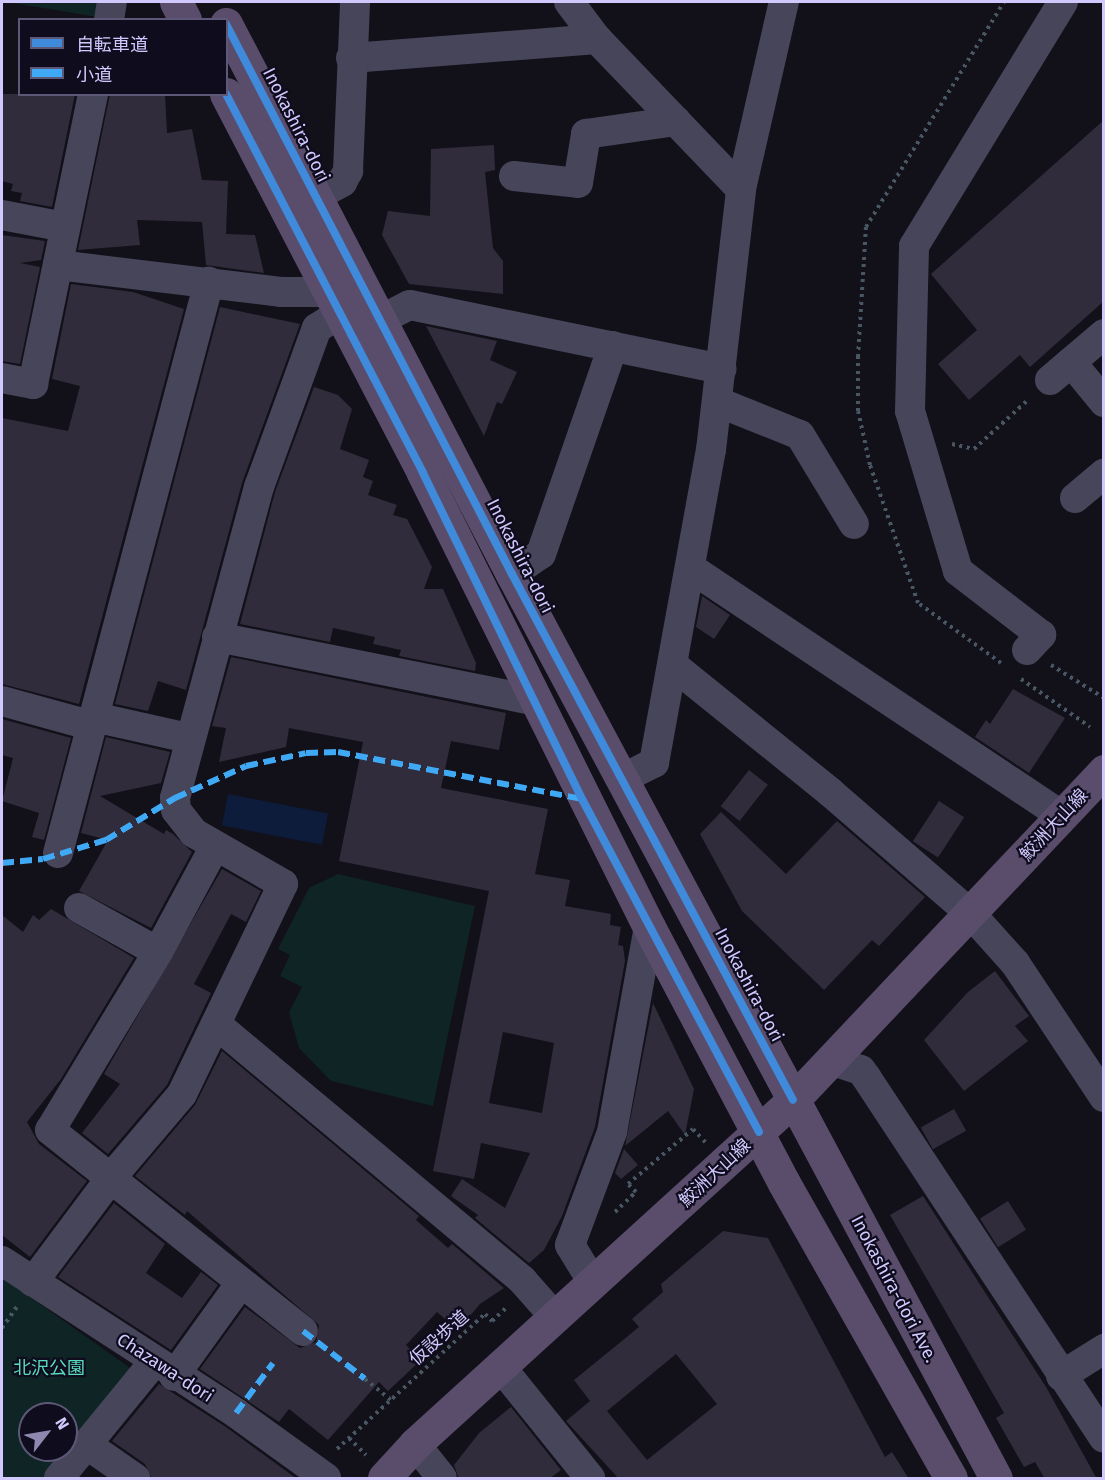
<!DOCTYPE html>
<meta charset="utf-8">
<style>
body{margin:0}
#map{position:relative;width:1105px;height:1480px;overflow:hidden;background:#121019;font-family:"Fira Sans","Noto Sans JP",sans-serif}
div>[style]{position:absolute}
.green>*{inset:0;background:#0f2425}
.water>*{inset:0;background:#0c1c3a;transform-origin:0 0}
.building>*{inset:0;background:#302c3c;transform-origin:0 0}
.path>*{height:4px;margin-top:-2px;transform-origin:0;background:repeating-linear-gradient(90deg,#495765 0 3px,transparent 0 7.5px)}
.minor>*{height:30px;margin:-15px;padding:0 15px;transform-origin:15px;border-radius:15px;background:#46455a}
.major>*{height:33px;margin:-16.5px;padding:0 16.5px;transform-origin:16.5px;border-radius:16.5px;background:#5a4d6c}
.quiet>*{height:6px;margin-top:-3px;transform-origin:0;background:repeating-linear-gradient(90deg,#3fa9f5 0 12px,transparent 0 18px)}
.cycleway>*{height:8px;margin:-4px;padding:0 4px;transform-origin:4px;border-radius:4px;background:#408adc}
span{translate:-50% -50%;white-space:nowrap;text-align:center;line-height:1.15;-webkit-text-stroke:4.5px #0f0c1d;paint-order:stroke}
.street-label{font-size:18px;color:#d1c9fe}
.park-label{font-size:18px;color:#58dcbe}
.frame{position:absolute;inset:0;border:3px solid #d1c9fe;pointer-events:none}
.legend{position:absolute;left:18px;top:18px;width:210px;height:78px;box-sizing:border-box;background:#0f0c1d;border:2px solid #5d5877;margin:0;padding:8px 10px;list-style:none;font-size:18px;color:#d1c9fe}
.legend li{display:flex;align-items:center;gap:12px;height:30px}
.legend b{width:30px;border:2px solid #5d5877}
.north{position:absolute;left:18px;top:1402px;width:60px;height:60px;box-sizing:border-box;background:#0f0c1d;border:2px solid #5d5877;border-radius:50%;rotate:59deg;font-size:16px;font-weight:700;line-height:24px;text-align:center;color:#d1c9fe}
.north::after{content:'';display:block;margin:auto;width:21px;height:27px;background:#8e88ae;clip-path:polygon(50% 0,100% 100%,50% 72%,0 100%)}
</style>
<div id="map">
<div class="green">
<i style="clip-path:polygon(7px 2px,106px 2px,103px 18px)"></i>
<i style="clip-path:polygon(338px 874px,475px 906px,433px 1106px,331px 1081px,299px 1048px,289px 1012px,302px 987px,280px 976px,290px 955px,278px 949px,309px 888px)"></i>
<i style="clip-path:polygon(evenodd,2px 1277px,133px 1370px,50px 1478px,2px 1478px,2px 1277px,30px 1414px,66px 1414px,66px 1450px,30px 1450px,30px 1414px)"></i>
</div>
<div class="water">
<i style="left:228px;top:794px;width:102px;height:32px;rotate:11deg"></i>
</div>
<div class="building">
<i style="clip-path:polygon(2px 94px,75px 94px,52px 207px,20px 201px,22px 193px,11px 191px,13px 184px,2px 181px)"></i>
<i style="clip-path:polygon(110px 94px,165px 94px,167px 133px,192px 129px,202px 180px,228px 181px,226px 234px,255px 235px,264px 273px,206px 265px,202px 222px,137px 220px,140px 245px,78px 250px)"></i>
<i style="clip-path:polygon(1104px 120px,1104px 301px,1030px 367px,1020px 355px,969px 400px,938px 364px,977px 330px,931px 274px)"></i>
<i style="clip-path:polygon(494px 145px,495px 170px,485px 172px,493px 248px,503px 261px,503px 294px,409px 284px,382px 235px,388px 211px,430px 216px,431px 149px)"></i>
<i style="clip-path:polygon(2px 235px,45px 241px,41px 260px,20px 263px,40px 267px,20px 364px,2px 361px)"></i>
<i style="clip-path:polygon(71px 284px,133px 292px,184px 309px,79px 704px,2px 684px,2px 418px,68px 431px,80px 386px,52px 379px)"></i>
<i style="clip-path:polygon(220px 307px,300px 324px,242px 483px,186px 690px,158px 681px,148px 711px,115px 704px)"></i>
<i style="clip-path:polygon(426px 326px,497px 341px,490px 360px,517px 372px,502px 404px,497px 402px,484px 436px)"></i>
<i style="clip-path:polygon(314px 387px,338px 395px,352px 409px,340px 449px,369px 460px,363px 477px,373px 481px,368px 495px,397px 505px,393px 515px,407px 519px,432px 567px,424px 589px,443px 589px,476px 663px,475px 671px,399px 656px,401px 650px,373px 644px,375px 637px,333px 628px,330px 642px,240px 624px,275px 492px)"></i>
<i style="clip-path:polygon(702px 596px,730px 615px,714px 639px,696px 627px)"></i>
<i style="clip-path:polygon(evenodd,231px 657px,506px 713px,499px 750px,451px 741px,441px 788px,548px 809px,535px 874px,570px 880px,565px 906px,611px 914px,610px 925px,621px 927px,618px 945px,623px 946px,625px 961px,595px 1127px,562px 1216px,544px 1250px,529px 1263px,475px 1218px,478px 1215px,451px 1196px,462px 1179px,505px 1208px,530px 1153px,481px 1143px,474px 1179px,433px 1171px,489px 891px,339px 861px,363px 742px,289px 728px,286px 747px,219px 762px,226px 728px,212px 726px,231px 657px,503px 1032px,554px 1043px,542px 1113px,489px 1103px,503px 1032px)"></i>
<i style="clip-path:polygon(1013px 689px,1065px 718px,1029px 773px,975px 737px,986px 720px,990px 724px)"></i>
<i style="clip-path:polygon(2px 719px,71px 738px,44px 840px,32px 837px,39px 813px,2px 801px,13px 758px,2px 755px)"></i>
<i style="clip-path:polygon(106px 737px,170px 752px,161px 783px,100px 796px,164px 834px,166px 830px,173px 834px,192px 852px,151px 928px,79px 891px,108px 840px,81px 833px)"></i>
<i style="left:749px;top:770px;width:24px;height:46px;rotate:38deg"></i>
<i style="left:939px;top:801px;width:30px;height:48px;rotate:33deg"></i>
<i style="clip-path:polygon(721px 812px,786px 874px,837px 821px,925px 897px,879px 946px,872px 940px,824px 990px,742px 911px,700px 834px)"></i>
<i style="clip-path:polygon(222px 869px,261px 891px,246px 922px,231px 914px,194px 984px,211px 993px,167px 1085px,108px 1154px,82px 1133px,120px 1084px,104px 1074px)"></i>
<i style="clip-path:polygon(51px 909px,134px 958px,61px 1079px,27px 1122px,39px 1144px,87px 1181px,30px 1257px,2px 1235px,2px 915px,23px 932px,33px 915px,39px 920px)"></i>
<i style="clip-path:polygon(995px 971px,1029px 1016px,1015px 1026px,1028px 1041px,964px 1091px,924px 1040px,968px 992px)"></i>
<i style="clip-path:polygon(653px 1003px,694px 1089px,685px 1135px,668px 1111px,625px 1146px)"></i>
<i style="clip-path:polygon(222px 1051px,419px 1216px,416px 1220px,448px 1248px,452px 1244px,504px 1288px,480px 1304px,458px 1330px,437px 1312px,406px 1345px,420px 1361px,388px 1391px,379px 1382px,328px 1440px,289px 1409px,279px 1422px,200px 1369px,245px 1307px,300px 1348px,316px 1342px,319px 1325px,187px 1211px,185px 1215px,135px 1176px,195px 1105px)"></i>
<i style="left:954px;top:1109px;width:25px;height:38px;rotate:61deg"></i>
<i style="clip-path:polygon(624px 1149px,638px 1165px,621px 1179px,615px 1173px)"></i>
<i style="clip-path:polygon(923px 1196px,1046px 1387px,1097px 1479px,1045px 1479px,1035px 1462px,1024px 1467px,996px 1418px,1004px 1413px,890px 1215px)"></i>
<i style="left:1008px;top:1201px;width:34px;height:33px;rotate:58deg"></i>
<i style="clip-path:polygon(114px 1203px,165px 1244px,146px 1273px,182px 1298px,201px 1272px,218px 1285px,171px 1350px,58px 1277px)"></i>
<i style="clip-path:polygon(evenodd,723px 1231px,768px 1238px,885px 1457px,892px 1452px,909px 1479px,619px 1479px,566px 1421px,590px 1401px,574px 1380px,639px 1327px,632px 1319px,663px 1292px,661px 1284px,723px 1231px,676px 1354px,717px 1404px,647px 1460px,607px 1411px,676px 1354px)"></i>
<i style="clip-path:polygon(159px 1384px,226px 1427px,297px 1479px,152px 1479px,145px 1464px,112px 1441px)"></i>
<i style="clip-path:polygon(511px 1407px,561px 1470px,549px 1479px,459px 1479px,454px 1465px,479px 1433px)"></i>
</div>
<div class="path">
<i style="left:952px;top:444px;width:23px;rotate:13deg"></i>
<i style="left:974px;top:449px;width:74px;rotate:-42.3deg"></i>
<i style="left:1001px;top:663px;width:102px;rotate:-144.1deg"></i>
<i style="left:918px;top:603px;width:146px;rotate:-109.2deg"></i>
<i style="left:870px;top:465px;width:55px;rotate:-102.5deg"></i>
<i style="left:858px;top:411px;width:54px;rotate:-90deg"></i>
<i style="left:858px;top:357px;width:130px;rotate:-86.5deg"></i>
<i style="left:866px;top:227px;width:264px;rotate:-58.5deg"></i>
<i style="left:1051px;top:665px;width:62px;rotate:31.9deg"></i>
<i style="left:1021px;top:679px;width:84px;rotate:34.8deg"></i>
<i style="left:615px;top:1212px;width:29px;rotate:-44deg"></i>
<i style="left:636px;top:1192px;width:11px;rotate:-135deg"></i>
<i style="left:628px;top:1184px;width:85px;rotate:-40.2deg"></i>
<i style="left:693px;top:1129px;width:18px;rotate:47deg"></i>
<i style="left:2px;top:1328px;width:29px;rotate:-55deg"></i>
<i style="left:365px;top:1379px;width:33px;rotate:39deg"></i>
<i style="left:349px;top:1438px;width:24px;rotate:45deg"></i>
<i style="left:337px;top:1449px;width:200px;rotate:-42.4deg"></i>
<i style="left:485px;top:1314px;width:10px;rotate:45deg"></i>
<i style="left:492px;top:1321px;width:22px;rotate:-43deg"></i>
</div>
<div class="minor">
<i style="left:569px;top:2px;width:46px;rotate:52.9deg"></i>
<i style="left:597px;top:39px;width:208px;rotate:46.2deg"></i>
<i style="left:109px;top:20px;width:18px;rotate:-81deg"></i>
<i style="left:351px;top:58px;width:247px;rotate:-4.4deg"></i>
<i style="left:514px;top:176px;width:64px;rotate:6.2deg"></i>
<i style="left:578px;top:183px;width:50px;rotate:-80.7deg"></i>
<i style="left:586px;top:134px;width:91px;rotate:-8.2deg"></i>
<i style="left:316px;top:196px;width:30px;rotate:-28deg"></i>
<i style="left:342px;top:182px;width:13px;rotate:-61deg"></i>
<i style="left:348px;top:171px;width:169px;rotate:-87.6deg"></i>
<i style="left:2px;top:215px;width:64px;rotate:10.8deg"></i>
<i style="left:58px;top:265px;width:224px;rotate:6.9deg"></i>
<i style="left:280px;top:292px;width:46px"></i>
<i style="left:382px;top:319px;width:31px;rotate:-27deg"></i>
<i style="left:410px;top:305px;width:318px;rotate:11.6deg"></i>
<i style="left:1071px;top:362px;width:52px;rotate:50.5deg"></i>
<i style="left:2px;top:378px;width:32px;rotate:11deg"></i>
<i style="left:33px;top:384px;width:296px;rotate:-78.3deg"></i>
<i style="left:1050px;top:380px;width:71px;rotate:-40.4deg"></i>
<i style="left:718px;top:402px;width:88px;rotate:21.9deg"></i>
<i style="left:800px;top:435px;width:104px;rotate:58.8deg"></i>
<i style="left:1075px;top:498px;width:38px;rotate:-40deg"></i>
<i style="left:692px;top:569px;width:445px;rotate:33.7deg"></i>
<i style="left:512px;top:574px;width:35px;rotate:-35deg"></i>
<i style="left:541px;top:554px;width:220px;rotate:-70.9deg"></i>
<i style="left:217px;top:637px;width:325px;rotate:11.3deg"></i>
<i style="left:1027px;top:650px;width:21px;rotate:-47deg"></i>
<i style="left:1041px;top:635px;width:105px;rotate:-142.4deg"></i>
<i style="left:958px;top:571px;width:167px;rotate:-106.7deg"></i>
<i style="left:910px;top:411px;width:165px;rotate:-88.6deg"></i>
<i style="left:914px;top:246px;width:286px;rotate:-58.6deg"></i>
<i style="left:674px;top:666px;width:201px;rotate:38.9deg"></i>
<i style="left:830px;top:792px;width:186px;rotate:40.9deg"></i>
<i style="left:971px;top:914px;width:66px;rotate:48.1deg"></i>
<i style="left:1015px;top:963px;width:161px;rotate:56.4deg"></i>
<i style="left:2px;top:701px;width:83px;rotate:15.4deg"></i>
<i style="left:82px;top:723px;width:13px;rotate:-27deg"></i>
<i style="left:94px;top:717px;width:96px;rotate:12.6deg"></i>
<i style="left:622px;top:779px;width:36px;rotate:-27deg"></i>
<i style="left:654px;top:763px;width:318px;rotate:-79.7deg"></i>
<i style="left:711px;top:450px;width:263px;rotate:-83.4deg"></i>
<i style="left:741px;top:189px;width:192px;rotate:-77.1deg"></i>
<i style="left:215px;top:846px;width:120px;rotate:118.3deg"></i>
<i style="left:158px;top:952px;width:208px;rotate:121.2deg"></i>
<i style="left:50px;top:1130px;width:323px;rotate:38.5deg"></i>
<i style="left:58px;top:853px;width:591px;rotate:-75.19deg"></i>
<i style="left:79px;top:908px;width:90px;rotate:29.1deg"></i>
<i style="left:216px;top:1024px;width:400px;rotate:39.9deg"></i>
<i style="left:523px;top:1281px;width:47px;rotate:48.5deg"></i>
<i style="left:833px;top:1061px;width:29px;rotate:18deg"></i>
<i style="left:861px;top:1070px;width:9px;rotate:54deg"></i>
<i style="left:866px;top:1077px;width:432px;rotate:56.6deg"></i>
<i style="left:2px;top:1261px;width:279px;rotate:33deg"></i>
<i style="left:236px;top:1413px;width:111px;rotate:35.8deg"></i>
<i style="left:592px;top:1281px;width:42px;rotate:-121.4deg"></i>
<i style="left:570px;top:1245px;width:121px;rotate:-69.6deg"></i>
<i style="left:612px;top:1132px;width:208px;rotate:-79.8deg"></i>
<i style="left:33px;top:1282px;width:129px;rotate:-53.2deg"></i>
<i style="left:110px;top:1179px;width:111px;rotate:-49.7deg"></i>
<i style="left:182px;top:1094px;width:233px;rotate:-64.3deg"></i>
<i style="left:283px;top:884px;width:103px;rotate:-150.2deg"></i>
<i style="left:194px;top:833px;width:29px;rotate:-128deg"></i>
<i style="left:176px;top:810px;width:12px;rotate:-95deg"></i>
<i style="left:175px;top:798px;width:322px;rotate:-74.9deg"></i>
<i style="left:259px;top:487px;width:169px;rotate:-70deg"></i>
<i style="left:317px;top:328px;width:26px;rotate:-32deg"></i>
<i style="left:500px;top:1366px;width:144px;rotate:51.2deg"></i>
<i style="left:174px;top:1376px;width:113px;rotate:-54.3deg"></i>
<i style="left:1061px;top:1376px;width:51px;rotate:-32.1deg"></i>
<i style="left:86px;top:1444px;width:60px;rotate:34.8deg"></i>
<i style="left:415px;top:1444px;width:43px;rotate:51.5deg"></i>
<i style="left:59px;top:1478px;width:150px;rotate:-50.7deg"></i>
</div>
<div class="major">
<i style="left:176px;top:2px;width:20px;rotate:63deg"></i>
<i style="left:226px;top:24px;width:620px;rotate:62.53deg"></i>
<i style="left:512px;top:574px;width:1025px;rotate:61.84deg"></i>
<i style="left:226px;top:94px;width:427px;rotate:62.5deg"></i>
<i style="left:423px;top:473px;width:507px;rotate:63.54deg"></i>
<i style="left:649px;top:927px;width:289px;rotate:62.2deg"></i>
<i style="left:784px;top:1183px;width:339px;rotate:60.5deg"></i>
<i style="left:384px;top:1478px;width:46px;rotate:-47.6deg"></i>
<i style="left:415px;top:1444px;width:511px;rotate:-42.3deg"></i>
<i style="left:793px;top:1100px;width:453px;rotate:-46.6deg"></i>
</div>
<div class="quiet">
<i style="left:2px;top:863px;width:41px;rotate:-5.6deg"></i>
<i style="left:43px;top:859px;width:66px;rotate:-16.8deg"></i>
<i style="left:106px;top:840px;width:81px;rotate:-31.3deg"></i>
<i style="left:175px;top:798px;width:78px;rotate:-24.3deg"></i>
<i style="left:246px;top:766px;width:61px;rotate:-12.2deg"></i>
<i style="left:306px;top:753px;width:32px;rotate:-2deg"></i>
<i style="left:338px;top:752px;width:248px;rotate:10.9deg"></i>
<i style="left:303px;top:1331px;width:78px;rotate:37.7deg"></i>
<i style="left:236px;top:1413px;width:62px;rotate:-53.5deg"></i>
</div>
<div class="cycleway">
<i style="left:226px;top:24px;width:620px;rotate:62.53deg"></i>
<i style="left:512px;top:574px;width:596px;rotate:61.89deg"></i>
<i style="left:226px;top:94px;width:427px;rotate:62.5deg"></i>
<i style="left:423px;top:473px;width:363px;rotate:64deg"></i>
<i style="left:582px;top:799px;width:377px;rotate:62deg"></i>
</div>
<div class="street-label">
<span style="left:296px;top:125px;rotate:63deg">Inokashira-dori</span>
<span style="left:520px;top:556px;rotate:63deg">Inokashira-dori</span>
<span style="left:1054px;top:825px;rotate:-47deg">鮫洲大山線</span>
<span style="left:749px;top:985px;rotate:62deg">Inokashira-dori</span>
<span style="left:715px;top:1173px;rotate:-43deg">鮫洲大山線</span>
<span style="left:894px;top:1289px;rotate:62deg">Inokashira-dori Ave.</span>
<span style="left:439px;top:1338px;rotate:-42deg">仮設歩道</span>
<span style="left:165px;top:1368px;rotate:33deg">Chazawa-dori</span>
</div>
<div class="park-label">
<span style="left:49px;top:1368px">北沢公園</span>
</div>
<div class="frame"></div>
<ul class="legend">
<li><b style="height:8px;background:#408adc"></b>自転車道</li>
<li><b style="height:8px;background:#3fa9f5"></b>小道</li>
</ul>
<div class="north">N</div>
</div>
